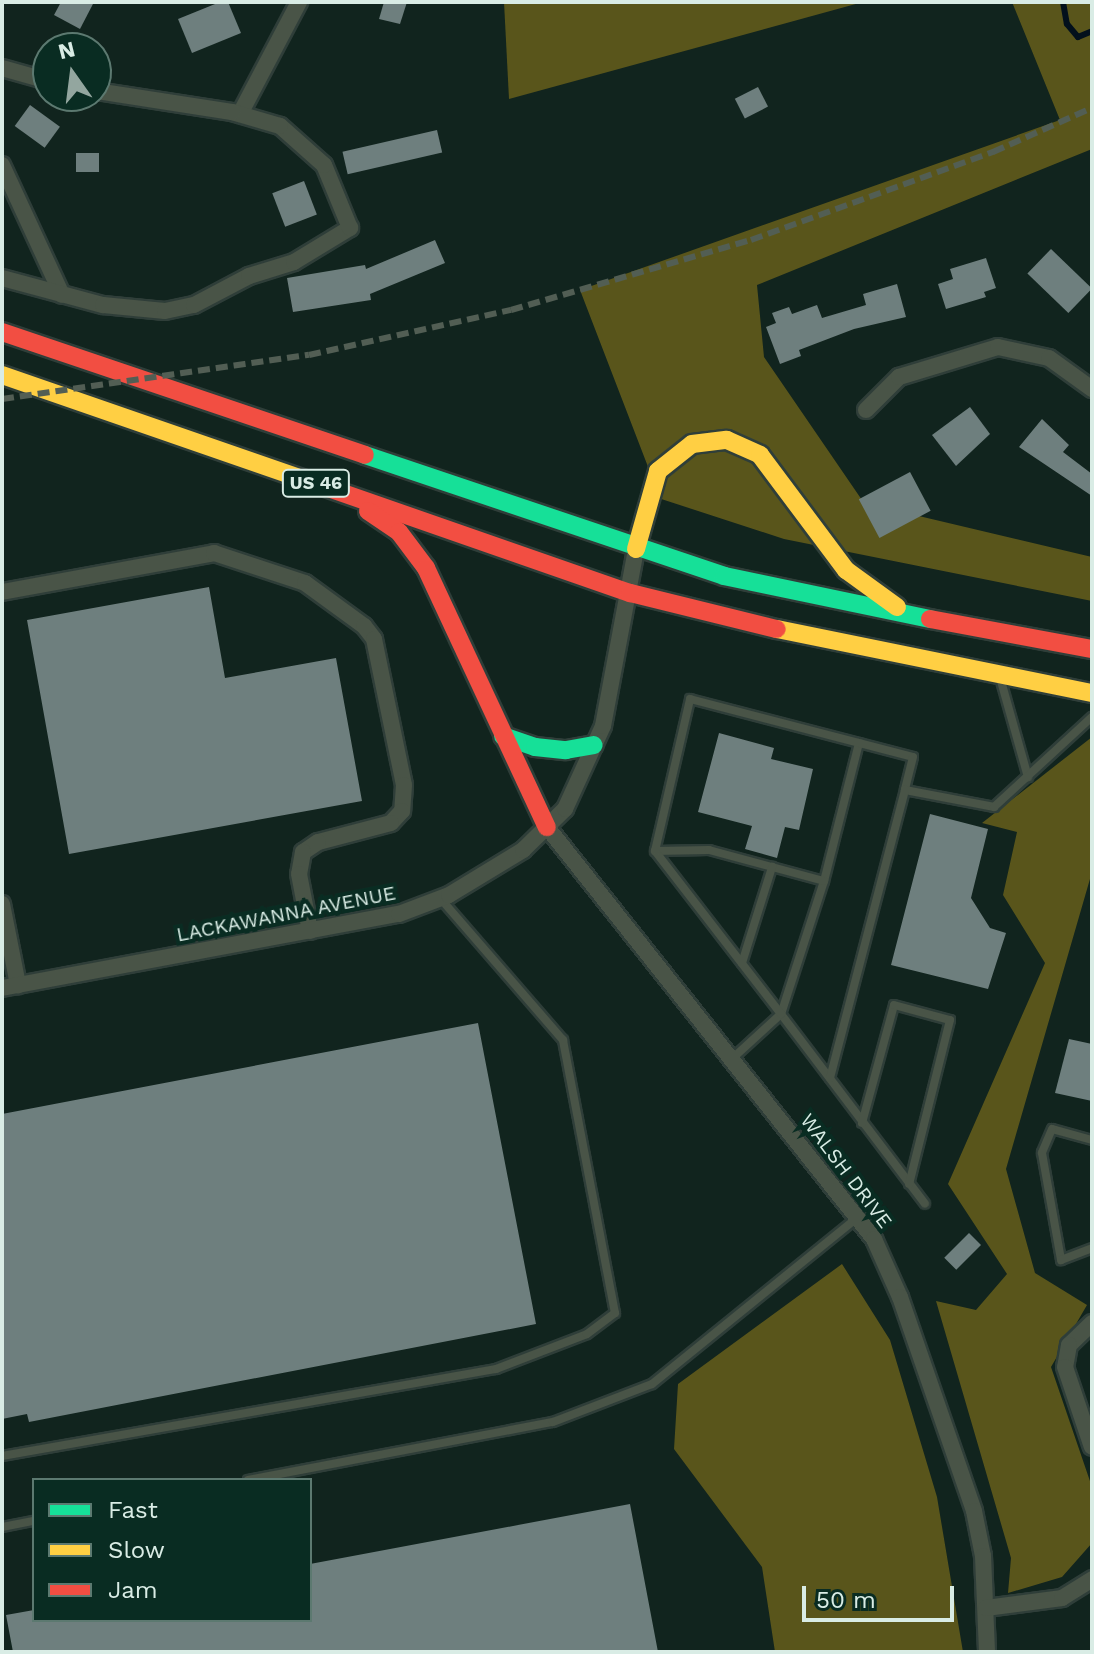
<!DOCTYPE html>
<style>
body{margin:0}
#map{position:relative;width:1094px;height:1654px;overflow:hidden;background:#11241e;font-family:"Work Sans",sans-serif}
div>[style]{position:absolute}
.forest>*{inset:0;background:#59551b}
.stream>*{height:6px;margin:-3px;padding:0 3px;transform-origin:3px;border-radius:3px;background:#02101c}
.building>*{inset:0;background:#6e7f7e;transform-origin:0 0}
.roads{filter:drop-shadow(2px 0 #2f3e39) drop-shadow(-2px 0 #2f3e39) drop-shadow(0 2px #2f3e39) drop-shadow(0 -2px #2f3e39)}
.lane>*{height:8px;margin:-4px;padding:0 4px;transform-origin:4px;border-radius:4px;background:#495447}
.street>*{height:16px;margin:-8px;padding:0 8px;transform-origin:8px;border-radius:8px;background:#495447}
.fast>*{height:18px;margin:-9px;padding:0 9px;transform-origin:9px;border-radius:9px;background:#16e098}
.slow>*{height:18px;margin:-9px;padding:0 9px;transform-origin:9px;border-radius:9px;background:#ffcf43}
.jam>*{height:18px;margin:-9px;padding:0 9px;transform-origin:9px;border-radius:9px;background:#f24e42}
.rail>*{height:6px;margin-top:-3px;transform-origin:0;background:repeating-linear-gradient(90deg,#525e54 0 12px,transparent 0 18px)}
span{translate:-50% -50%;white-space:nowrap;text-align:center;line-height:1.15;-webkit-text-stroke:8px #092c22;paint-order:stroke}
.shield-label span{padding:2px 6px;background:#092c22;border:2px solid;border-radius:6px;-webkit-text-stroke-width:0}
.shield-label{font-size:18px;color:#d9ece5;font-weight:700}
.street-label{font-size:20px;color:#d9ece5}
.frame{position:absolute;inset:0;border:4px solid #d9ece5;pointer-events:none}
.legend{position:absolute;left:32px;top:1478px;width:280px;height:144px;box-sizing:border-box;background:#092c22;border:2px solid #5c7970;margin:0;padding:10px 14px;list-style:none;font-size:24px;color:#d9ece5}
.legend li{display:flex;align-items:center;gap:16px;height:40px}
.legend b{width:40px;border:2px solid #5c7970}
.north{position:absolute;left:32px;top:32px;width:80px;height:80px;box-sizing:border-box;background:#092c22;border:2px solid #5c7970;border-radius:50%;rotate:346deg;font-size:22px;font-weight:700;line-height:32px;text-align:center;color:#d9ece5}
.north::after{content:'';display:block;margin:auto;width:28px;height:36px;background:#93a69f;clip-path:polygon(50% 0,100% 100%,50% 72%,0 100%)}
.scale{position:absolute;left:802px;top:1586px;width:152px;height:36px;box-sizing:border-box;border:4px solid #d9ece5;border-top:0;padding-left:10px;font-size:24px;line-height:28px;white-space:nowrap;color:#d9ece5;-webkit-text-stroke:6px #092c22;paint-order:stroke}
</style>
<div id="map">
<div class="forest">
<i style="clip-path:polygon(504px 2px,863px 2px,509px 99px)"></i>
<i style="clip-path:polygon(1012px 2px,1092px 2px,1092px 149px,757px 285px,764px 357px,864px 503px,1092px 557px,1092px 601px,784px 539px,649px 495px,655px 485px,580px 290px,1060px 120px)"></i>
<i style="clip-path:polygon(1092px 737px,1092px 872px,1006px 1169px,1035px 1273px,1087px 1305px,1051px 1367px,1092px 1487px,1092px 1543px,1062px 1577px,1008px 1593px,1011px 1558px,936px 1301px,976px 1310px,1007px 1274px,948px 1184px,1045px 963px,1003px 895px,1017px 832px,982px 823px)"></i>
<i style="clip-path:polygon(842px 1264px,890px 1340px,937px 1497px,963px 1652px,775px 1652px,762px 1567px,674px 1449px,678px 1384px)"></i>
</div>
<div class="stream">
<i style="left:1063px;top:2px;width:22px;rotate:80deg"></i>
<i style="left:1067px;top:24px;width:17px;rotate:50deg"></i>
<i style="left:1078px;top:37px;width:15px;rotate:-23deg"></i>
</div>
<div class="building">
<i style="clip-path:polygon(61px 2px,94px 2px,80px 29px,54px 15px)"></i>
<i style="clip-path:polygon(220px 2px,228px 2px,241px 33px,192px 53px,178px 19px)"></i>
<i style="clip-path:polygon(384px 2px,407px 2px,400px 24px,379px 19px)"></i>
<i style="left:758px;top:87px;width:22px;height:26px;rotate:63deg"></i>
<i style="left:30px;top:105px;width:37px;height:26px;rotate:36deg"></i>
<i style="left:437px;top:130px;width:23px;height:97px;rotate:77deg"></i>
<i style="left:76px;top:153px;width:23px;height:19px"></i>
<i style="left:304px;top:181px;width:36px;height:34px;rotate:69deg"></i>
<i style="clip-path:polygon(435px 240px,445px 263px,370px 294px,371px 300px,293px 312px,287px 278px,365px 265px,366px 269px)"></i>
<i style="left:1051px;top:249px;width:57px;height:34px;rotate:44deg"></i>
<i style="clip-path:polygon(986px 258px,996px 288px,984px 292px,986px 297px,946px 309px,938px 284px,953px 279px,950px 269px)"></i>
<i style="clip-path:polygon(897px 284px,906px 317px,854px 329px,799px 350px,801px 356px,780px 364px,766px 327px,776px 323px,772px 313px,789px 307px,792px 314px,817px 305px,822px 318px,866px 305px,863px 294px)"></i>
<i style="clip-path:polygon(970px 407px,990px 434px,956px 466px,932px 435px)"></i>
<i style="clip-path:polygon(1042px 419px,1069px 445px,1063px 452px,1092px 474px,1092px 496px,1019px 447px)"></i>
<i style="left:910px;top:472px;width:44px;height:58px;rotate:62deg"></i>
<i style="clip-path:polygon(209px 587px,225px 678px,336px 658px,362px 801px,69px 854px,27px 620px)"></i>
<i style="clip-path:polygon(719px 733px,774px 748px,771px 759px,813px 769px,799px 830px,785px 827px,777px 858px,745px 849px,752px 826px,698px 812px)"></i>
<i style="clip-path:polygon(930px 814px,988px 829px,971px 898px,990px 928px,1006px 933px,988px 989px,891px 965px)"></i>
<i style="clip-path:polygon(478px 1023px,536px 1324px,29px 1422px,27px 1414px,2px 1419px,2px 1114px)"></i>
<i style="clip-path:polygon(1069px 1039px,1092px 1044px,1092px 1101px,1055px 1093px)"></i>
<i style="left:969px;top:1233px;width:17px;height:35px;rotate:45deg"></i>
<i style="clip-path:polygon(630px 1504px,658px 1652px,13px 1652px,6px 1615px,34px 1610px,34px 1620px,310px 1620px,310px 1564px)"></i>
</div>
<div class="roads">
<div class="lane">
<i style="left:1001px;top:681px;width:100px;rotate:74.3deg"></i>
<i style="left:859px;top:743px;width:142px;rotate:104.2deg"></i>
<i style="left:824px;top:881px;width:140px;rotate:107.9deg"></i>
<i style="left:781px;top:1014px;width:238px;rotate:52.8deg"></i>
<i style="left:655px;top:851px;width:54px;rotate:-1.1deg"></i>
<i style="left:709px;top:850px;width:119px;rotate:15.1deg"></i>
<i style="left:742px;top:963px;width:101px;rotate:-72.6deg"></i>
<i style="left:734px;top:1057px;width:64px;rotate:-42.5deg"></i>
<i style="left:781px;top:1014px;width:206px;rotate:-127.7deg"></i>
<i style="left:655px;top:851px;width:156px;rotate:-77deg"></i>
<i style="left:690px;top:699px;width:230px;rotate:14.6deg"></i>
<i style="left:913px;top:757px;width:34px;rotate:104deg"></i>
<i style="left:905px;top:790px;width:91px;rotate:10.8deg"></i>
<i style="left:994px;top:807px;width:133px;rotate:-42.6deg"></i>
<i style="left:830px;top:1078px;width:298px;rotate:-75.4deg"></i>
<i style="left:862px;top:1123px;width:122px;rotate:-74.8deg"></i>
<i style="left:894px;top:1005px;width:58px;rotate:15deg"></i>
<i style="left:950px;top:1020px;width:169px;rotate:104deg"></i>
<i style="left:1092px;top:1140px;width:41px;rotate:-164.6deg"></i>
<i style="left:1052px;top:1129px;width:26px;rotate:113deg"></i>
<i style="left:1042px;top:1153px;width:109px;rotate:79.9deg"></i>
<i style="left:1061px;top:1260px;width:33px;rotate:-21deg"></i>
<i style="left:2px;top:1456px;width:502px;rotate:-9.99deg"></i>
<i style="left:496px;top:1369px;width:97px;rotate:-21deg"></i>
<i style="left:587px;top:1334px;width:35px;rotate:-37deg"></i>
<i style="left:615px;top:1313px;width:278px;rotate:-100.8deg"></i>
<i style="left:563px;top:1040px;width:188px;rotate:-130.9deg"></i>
<i style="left:248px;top:1480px;width:310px;rotate:-10.8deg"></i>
<i style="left:553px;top:1422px;width:106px;rotate:-21deg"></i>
<i style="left:652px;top:1384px;width:265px;rotate:-39deg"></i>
<i style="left:2px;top:1527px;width:33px;rotate:-11deg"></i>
</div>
<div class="street">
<i style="left:2px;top:68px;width:48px;rotate:15.8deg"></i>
<i style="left:240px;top:114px;width:127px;rotate:-62.2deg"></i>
<i style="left:2px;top:165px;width:143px;rotate:65.2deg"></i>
<i style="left:2px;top:278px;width:105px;rotate:15deg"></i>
<i style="left:103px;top:305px;width:62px;rotate:5.5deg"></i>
<i style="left:165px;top:311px;width:30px;rotate:-12deg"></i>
<i style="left:194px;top:305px;width:62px;rotate:-27.8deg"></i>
<i style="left:249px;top:276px;width:47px;rotate:-17.3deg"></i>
<i style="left:294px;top:262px;width:66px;rotate:-31.3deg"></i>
<i style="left:350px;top:228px;width:68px;rotate:-112.4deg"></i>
<i style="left:324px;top:165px;width:59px;rotate:-138.4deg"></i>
<i style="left:280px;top:126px;width:50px;rotate:-163.7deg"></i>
<i style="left:232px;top:112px;width:138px;rotate:-171.2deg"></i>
<i style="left:866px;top:410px;width:47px;rotate:-45deg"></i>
<i style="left:899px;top:377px;width:103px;rotate:-16.9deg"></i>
<i style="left:998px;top:347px;width:52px;rotate:12.2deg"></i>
<i style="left:1049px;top:358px;width:53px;rotate:35.8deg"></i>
<i style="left:2px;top:592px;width:216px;rotate:-10.4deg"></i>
<i style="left:214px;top:553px;width:96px;rotate:18.2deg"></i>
<i style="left:305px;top:583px;width:73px;rotate:36.1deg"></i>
<i style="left:364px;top:626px;width:16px;rotate:52deg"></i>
<i style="left:374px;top:639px;width:149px;rotate:78.4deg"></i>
<i style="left:404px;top:785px;width:26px;rotate:94deg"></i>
<i style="left:402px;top:811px;width:16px;rotate:133deg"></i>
<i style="left:391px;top:823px;width:75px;rotate:165.4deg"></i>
<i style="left:318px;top:842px;width:18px;rotate:146deg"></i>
<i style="left:303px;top:852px;width:22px;rotate:100deg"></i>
<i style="left:299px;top:874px;width:58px;rotate:79.1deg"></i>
<i style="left:547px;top:827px;width:526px;rotate:51.56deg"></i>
<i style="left:874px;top:1239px;width:64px;rotate:65.9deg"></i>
<i style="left:900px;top:1297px;width:226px;rotate:70.9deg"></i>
<i style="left:974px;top:1511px;width:46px;rotate:78.7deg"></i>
<i style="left:983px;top:1556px;width:96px;rotate:87.6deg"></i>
<i style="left:2px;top:904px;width:83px;rotate:78.8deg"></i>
<i style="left:2px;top:988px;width:404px;rotate:-10.6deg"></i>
<i style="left:399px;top:914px;width:53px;rotate:-20.8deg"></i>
<i style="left:449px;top:895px;width:87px;rotate:-31.3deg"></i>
<i style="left:523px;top:850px;width:59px;rotate:-44.3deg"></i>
<i style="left:565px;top:809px;width:91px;rotate:-65.4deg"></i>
<i style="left:603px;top:726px;width:180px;rotate:-79.4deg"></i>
<i style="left:1092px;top:1323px;width:32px;rotate:136deg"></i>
<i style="left:1069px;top:1345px;width:22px;rotate:100deg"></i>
<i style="left:1065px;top:1367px;width:84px;rotate:71.4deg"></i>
<i style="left:986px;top:1608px;width:77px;rotate:-7.5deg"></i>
<i style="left:1062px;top:1598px;width:36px;rotate:-32deg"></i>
</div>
<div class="fast">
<i style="left:365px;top:455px;width:379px;rotate:18.6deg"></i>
<i style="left:724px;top:576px;width:210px;rotate:11.8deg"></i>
<i style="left:503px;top:736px;width:34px;rotate:19deg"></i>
<i style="left:535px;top:747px;width:31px;rotate:6deg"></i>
<i style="left:566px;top:750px;width:28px;rotate:-10deg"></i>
</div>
<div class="slow">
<i style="left:2px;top:375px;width:330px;rotate:19.1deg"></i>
<i style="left:636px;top:549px;width:81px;rotate:-74.2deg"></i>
<i style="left:658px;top:471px;width:43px;rotate:-38.5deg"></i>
<i style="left:692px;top:444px;width:35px;rotate:-7deg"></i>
<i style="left:727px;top:440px;width:36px;rotate:24deg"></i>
<i style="left:760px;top:455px;width:144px;rotate:53.2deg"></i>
<i style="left:846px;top:570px;width:63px;rotate:36deg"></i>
<i style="left:777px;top:629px;width:321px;rotate:11.5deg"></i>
</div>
<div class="jam">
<i style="left:2px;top:332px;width:383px;rotate:18.7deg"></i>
<i style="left:314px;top:483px;width:335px;rotate:19.2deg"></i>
<i style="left:630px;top:593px;width:151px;rotate:13.8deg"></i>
<i style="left:368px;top:511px;width:37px;rotate:34deg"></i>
<i style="left:399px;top:532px;width:45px;rotate:53.1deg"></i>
<i style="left:426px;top:568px;width:286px;rotate:65deg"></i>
<i style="left:930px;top:619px;width:165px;rotate:10.5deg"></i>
</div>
</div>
<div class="rail">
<i style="left:2px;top:399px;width:310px;rotate:-8.2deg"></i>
<i style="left:309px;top:355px;width:207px;rotate:-12.6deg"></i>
<i style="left:511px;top:310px;width:250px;rotate:-16.3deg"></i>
<i style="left:751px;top:240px;width:258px;rotate:-20deg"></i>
<i style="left:993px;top:152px;width:108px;rotate:-24deg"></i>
</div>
<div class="shield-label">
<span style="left:316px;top:483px">US 46</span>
</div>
<div class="street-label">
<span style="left:286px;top:914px;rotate:-11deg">LACKAWANNA AVENUE</span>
<span style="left:846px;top:1171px;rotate:53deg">WALSH DRIVE</span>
</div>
<div class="frame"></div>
<ul class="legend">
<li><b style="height:10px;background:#16e098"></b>Fast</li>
<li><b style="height:10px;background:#ffcf43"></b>Slow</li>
<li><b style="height:10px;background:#f24e42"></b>Jam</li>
</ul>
<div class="north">N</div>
<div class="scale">50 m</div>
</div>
